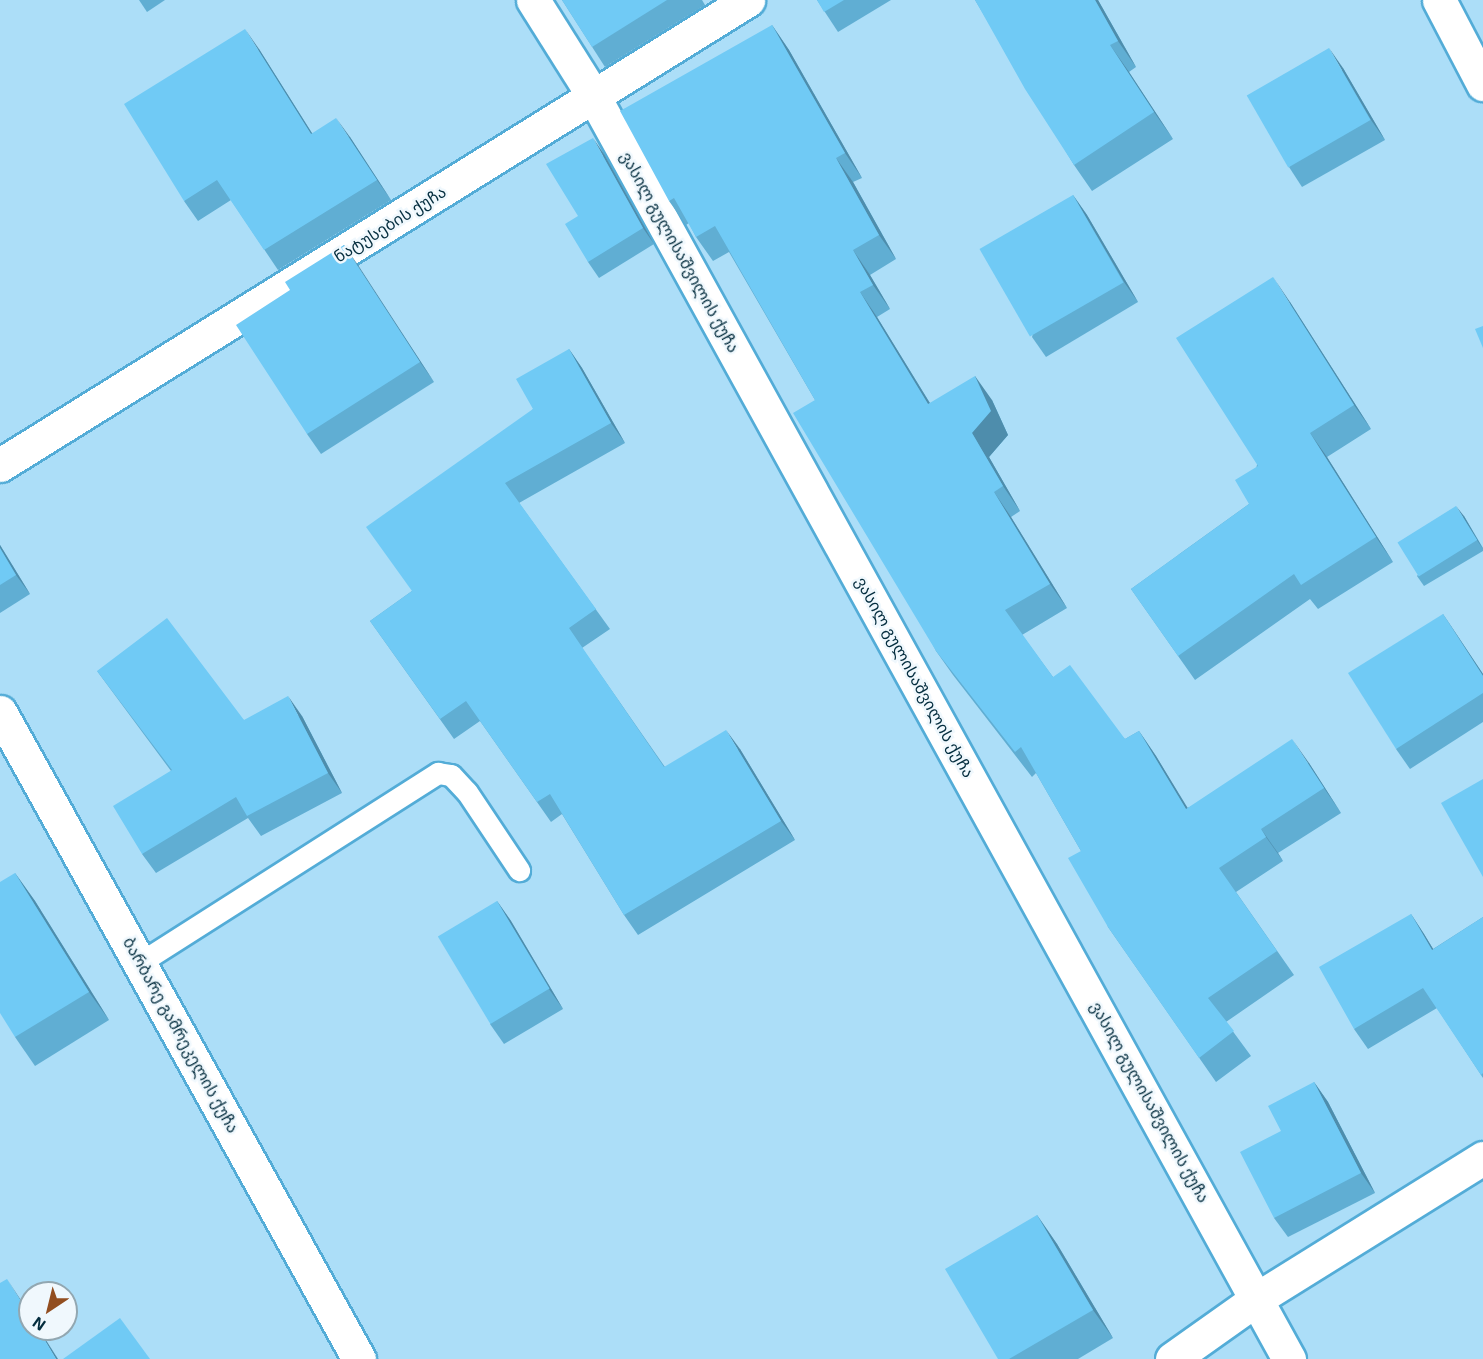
<!DOCTYPE html>
<meta charset="utf-8">
<style>
body{margin:0}
#map{position:relative;width:1483px;height:1359px;overflow:hidden;background:#acdef8;font-family:"Exo 2","Noto Sans Georgian",sans-serif}
div>[style]{position:absolute}
.roads{filter:drop-shadow(2px 0 #53acd7) drop-shadow(-2px 0 #53acd7) drop-shadow(0 2px #53acd7) drop-shadow(0 -2px #53acd7)}
.service>*{height:21px;margin:-10.5px;padding:0 10.5px;transform-origin:10.5px;border-radius:10.5px;background:#fff}
.minor>*{height:33px;margin:-16.5px;padding:0 16.5px;transform-origin:16.5px;border-radius:16.5px;background:#fff}
.tertiary>*{height:33px;margin:-16.5px;padding:0 16.5px;transform-origin:16.5px;border-radius:16.5px;background:#fff}
.wall>*{inset:0;background:#60aed3}
.shaded-wall>*{inset:0;background:#4e8dac}
.building>*{inset:0;background:#70caf5;transform-origin:0 0}
span{translate:-50% -50%;white-space:nowrap;text-align:center;line-height:1.15;-webkit-text-stroke:5px #f0f8fd;paint-order:stroke}
.street-label{font-size:16px;color:#042d3e}
.north{position:absolute;left:18px;top:1281px;width:60px;height:60px;box-sizing:border-box;background:#f0f8fd;border:2px solid #92a7b1;border-radius:50%;rotate:215deg;font-size:16px;font-weight:700;line-height:24px;text-align:center;color:#042d3e}
.north::after{content:'';display:block;margin:auto;width:21px;height:27px;background:#924e20;clip-path:polygon(50% 0,100% 100%,50% 72%,0 100%)}
</style>
<div id="map">
<div class="roads">
<div class="service">
<i style="left:141px;top:962px;width:352px;rotate:-32.5deg"></i>
<i style="left:438px;top:773px;width:13px;rotate:9deg"></i>
<i style="left:451px;top:775px;width:23px;rotate:47deg"></i>
<i style="left:467px;top:792px;width:94px;rotate:56.3deg"></i>
</div>
<div class="minor">
<i style="left:533px;top:0;width:115px;rotate:57.8deg"></i>
<i style="left:594px;top:97px;width:1441px;rotate:61.16deg"></i>
<i style="left:0;top:465px;width:881px;rotate:-31.87deg"></i>
<i style="left:0;top:712px;width:740px;rotate:60.98deg"></i>
<i style="left:1172px;top:1359px;width:105px;rotate:-35.3deg"></i>
<i style="left:1258px;top:1298px;width:265px;rotate:-31.9deg"></i>
</div>
<div class="tertiary">
<i style="left:1439px;top:0;width:95px;rotate:62.4deg"></i>
</div>
</div>
<div class="wall">
<i style="clip-path:polygon(139px 0,165px 0,147px 12px)"></i>
<i style="clip-path:polygon(562px 0,702px 0,705px 5px,605px 67px)"></i>
<i style="clip-path:polygon(817px 0,891px 0,838px 32px)"></i>
<i style="clip-path:polygon(975px 0,1098px 0,1136px 67px,1129px 72px,1173px 139px,1092px 191px,1074px 165px)"></i>
<i style="clip-path:polygon(772px 25px,789px 50px,862px 178px,853px 182px,896px 259px,870px 275px,890px 309px,877px 317px,930px 403px,992px 400px,1008px 435px,989px 457px,1020px 511px,1011px 517px,1067px 608px,1022px 635px,1053px 677px,1125px 739px,1139px 731px,1156px 756px,1187px 808px,1309px 763px,1341px 813px,1278px 853px,1283px 861px,1236px 892px,1294px 975px,1226px 1022px,1251px 1056px,1216px 1082px,1108px 927px,1081px 851px,1036px 773px,1032px 777px,953px 675px,936px 651px,815px 400px,729px 252px,713px 261px,696px 237px,689px 223px,686px 225px,669px 201px)"></i>
<i style="clip-path:polygon(259px 49px,312px 133px,350px 137px,391px 200px,278px 270px,231px 200px,198px 221px,184px 201px)"></i>
<i style="clip-path:polygon(1343px 68px,1385px 140px,1302px 187px,1289px 167px)"></i>
<i style="clip-path:polygon(604px 154px,654px 244px,599px 278px,588px 262px,578px 216px)"></i>
<i style="clip-path:polygon(1073px 195px,1087px 215px,1138px 302px,1046px 357px,1032px 337px)"></i>
<i style="clip-path:polygon(344px 245px,434px 382px,321px 454px,307px 434px,290px 290px)"></i>
<i style="clip-path:polygon(1290px 302px,1371px 429px,1327px 457px,1393px 562px,1318px 609px,1310px 599px,1195px 680px,1131px 589px,1249px 504px)"></i>
<i style="clip-path:polygon(569px 349px,582px 368px,625px 443px,519px 503px,610px 629px,582px 648px,665px 767px,740px 749px,795px 840px,638px 935px,624px 915px,562px 814px,551px 822px,480px 721px,454px 739px,370px 621px,412px 591px,533px 409px)"></i>
<i style="clip-path:polygon(1464px 516px,1483px 548px,1483px 551px,1424px 586px,1417px 576px)"></i>
<i style="clip-path:polygon(0 545px,30px 594px,0 613px)"></i>
<i style="clip-path:polygon(1443px 614px,1483px 674px,1483px 722px,1410px 769px,1396px 749px)"></i>
<i style="clip-path:polygon(97px 671px,244px 720px,302px 716px,342px 793px,261px 836px,248px 818px,156px 873px,142px 854px,171px 771px)"></i>
<i style="clip-path:polygon(15px 873px,35px 901px,109px 1020px,35px 1066px,15px 1037px)"></i>
<i style="clip-path:polygon(497px 901px,511px 921px,563px 1009px,504px 1044px,490px 1024px)"></i>
<i style="clip-path:polygon(1411px 914px,1424px 934px,1433px 949px,1483px 917px,1483px 1078px,1437px 1008px,1368px 1049px,1354px 1029px)"></i>
<i style="clip-path:polygon(1314px 1082px,1328px 1102px,1375px 1193px,1288px 1237px,1274px 1218px,1281px 1131px)"></i>
<i style="clip-path:polygon(1037px 1215px,1057px 1244px,1113px 1338px,1078px 1359px,998px 1359px)"></i>
</div>
<div class="shaded-wall">
<i style="clip-path:polygon(1095px 0,1098px 0,1136px 67px,1118px 41px)"></i>
<i style="clip-path:polygon(772px 25px,789px 50px,862px 178px,845px 153px)"></i>
<i style="clip-path:polygon(245px 29px,259px 49px,325px 154px,311px 134px)"></i>
<i style="clip-path:polygon(1110px 45px,1129px 72px,1173px 139px,1154px 112px)"></i>
<i style="clip-path:polygon(1329px 48px,1343px 68px,1385px 140px,1371px 120px)"></i>
<i style="clip-path:polygon(336px 118px,350px 137px,391px 200px,377px 180px)"></i>
<i style="clip-path:polygon(593px 138px,604px 154px,654px 244px,643px 228px)"></i>
<i style="clip-path:polygon(836px 158px,853px 182px,896px 259px,879px 235px)"></i>
<i style="clip-path:polygon(1073px 195px,1087px 215px,1138px 302px,1124px 282px)"></i>
<i style="clip-path:polygon(344px 245px,358px 265px,434px 382px,420px 362px)"></i>
<i style="clip-path:polygon(853px 250px,870px 275px,890px 309px,873px 285px)"></i>
<i style="clip-path:polygon(1273px 277px,1290px 302px,1371px 429px,1354px 405px)"></i>
<i style="clip-path:polygon(860px 292px,877px 317px,945px 428px,928px 404px)"></i>
<i style="clip-path:polygon(569px 349px,582px 368px,625px 443px,611px 423px)"></i>
<i style="clip-path:polygon(975px 376px,992px 400px,1008px 435px,989px 457px,1020px 511px,1003px 486px,972px 433px)"></i>
<i style="clip-path:polygon(1310px 433px,1327px 457px,1393px 562px,1376px 537px)"></i>
<i style="clip-path:polygon(994px 492px,1011px 517px,1067px 608px,1050px 584px)"></i>
<i style="clip-path:polygon(1456px 506px,1464px 516px,1483px 549px,1477px 540px)"></i>
<i style="clip-path:polygon(0 545px,30px 594px,16px 575px,0 548px)"></i>
<i style="clip-path:polygon(1443px 614px,1483px 674px,1483px 676px)"></i>
<i style="clip-path:polygon(288px 696px,302px 716px,342px 793px,328px 773px)"></i>
<i style="clip-path:polygon(726px 730px,740px 749px,795px 840px,781px 821px)"></i>
<i style="clip-path:polygon(1139px 731px,1156px 756px,1203px 833px,1186px 809px)"></i>
<i style="clip-path:polygon(1292px 739px,1309px 763px,1341px 813px,1324px 788px)"></i>
<i style="clip-path:polygon(1261px 829px,1278px 853px,1283px 861px,1266px 837px)"></i>
<i style="clip-path:polygon(15px 873px,35px 901px,109px 1020px,89px 992px)"></i>
<i style="clip-path:polygon(497px 901px,511px 921px,563px 1009px,549px 989px)"></i>
<i style="clip-path:polygon(1411px 914px,1424px 934px,1446px 970px,1432px 950px)"></i>
<i style="clip-path:polygon(1314px 1082px,1328px 1102px,1375px 1193px,1361px 1173px)"></i>
<i style="clip-path:polygon(1037px 1215px,1057px 1244px,1113px 1338px,1093px 1310px)"></i>
<i style="clip-path:polygon(7px 1279px,30px 1314px,30px 1316px)"></i>
<i style="clip-path:polygon(38px 1329px,39px 1329px,58px 1359px,56px 1359px)"></i>
</div>
<div class="building">
<i style="clip-path:polygon(562px 0,667px 0,592px 47px)"></i>
<i style="clip-path:polygon(817px 0,844px 0,824px 12px)"></i>
<i style="clip-path:polygon(975px 0,1095px 0,1118px 41px,1110px 45px,1154px 112px,1074px 165px,1025px 89px)"></i>
<i style="clip-path:polygon(772px 25px,845px 153px,836px 158px,879px 235px,853px 250px,873px 285px,860px 292px,928px 404px,975px 376px,991px 411px,972px 433px,1003px 486px,994px 492px,1050px 584px,1005px 610px,1053px 677px,1070px 665px,1125px 739px,1139px 731px,1186px 809px,1292px 739px,1324px 788px,1261px 829px,1266px 837px,1219px 868px,1277px 951px,1208px 998px,1234px 1031px,1199px 1058px,1108px 927px,1068px 858px,1081px 851px,1021px 747px,1015px 752px,936px 651px,793px 413px,815px 400px,715px 226px,696px 237px,674px 198px,669px 201px,620px 111px)"></i>
<i style="clip-path:polygon(245px 29px,311px 134px,336px 118px,377px 180px,264px 250px,217px 180px,184px 201px,124px 104px)"></i>
<i style="left:1329px;top:48px;width:83px;height:95px;rotate:60deg"></i>
<i style="clip-path:polygon(593px 138px,643px 228px,588px 262px,565px 224px,578px 216px,546px 164px)"></i>
<i style="left:1073px;top:195px;width:101px;height:108px;rotate:60deg"></i>
<i style="clip-path:polygon(344px 245px,420px 362px,307px 434px,236px 325px,290px 290px,285px 282px)"></i>
<i style="clip-path:polygon(1273px 277px,1354px 405px,1310px 433px,1376px 537px,1301px 585px,1294px 574px,1178px 656px,1131px 589px,1249px 504px,1235px 480px,1258px 466px,1176px 338px)"></i>
<i style="clip-path:polygon(1483px 326px,1483px 348px,1475px 329px)"></i>
<i style="clip-path:polygon(569px 349px,611px 423px,505px 483px,596px 609px,569px 628px,664px 767px,726px 730px,781px 821px,624px 915px,550px 794px,537px 802px,466px 701px,440px 719px,370px 621px,412px 591px,366px 527px,533px 409px,516px 379px)"></i>
<i style="left:1456px;top:506px;width:40px;height:69px;rotate:58deg"></i>
<i style="clip-path:polygon(0 548px,16px 575px,0 585px)"></i>
<i style="clip-path:polygon(1443px 614px,1483px 676px,1483px 693px,1396px 749px,1348px 673px)"></i>
<i style="clip-path:polygon(167px 618px,244px 720px,288px 696px,328px 773px,247px 816px,236px 797px,142px 854px,113px 806px,172px 770px,97px 671px)"></i>
<i style="clip-path:polygon(1483px 779px,1483px 877px,1441px 803px)"></i>
<i style="clip-path:polygon(15px 873px,89px 992px,15px 1037px,0 1013px,0 882px)"></i>
<i style="left:497px;top:901px;width:102px;height:69px;rotate:59deg"></i>
<i style="clip-path:polygon(1411px 914px,1432px 950px,1483px 917px,1483px 1073px,1481px 1075px,1423px 988px,1354px 1029px,1319px 967px)"></i>
<i style="clip-path:polygon(1314px 1082px,1361px 1173px,1274px 1218px,1240px 1152px,1281px 1131px,1268px 1106px)"></i>
<i style="clip-path:polygon(1037px 1215px,1093px 1310px,1009px 1359px,998px 1359px,945px 1269px)"></i>
<i style="clip-path:polygon(7px 1279px,30px 1316px,30px 1329px,38px 1329px,56px 1359px,0 1359px,0 1283px)"></i>
<i style="clip-path:polygon(120px 1318px,150px 1359px,63px 1359px)"></i>
</div>
<div class="street-label">
<span style="left:390px;top:224px;rotate:-32deg">ნატუსების ქუჩა</span>
<span style="left:680px;top:252px;rotate:61deg">ვასილ გულისაშვილის ქუჩა</span>
<span style="left:915px;top:677px;rotate:61deg">ვასილ გულისაშვილის ქუჩა</span>
<span style="left:181px;top:1035px;rotate:61deg">ბარბარე გამრეკელის ქუჩა</span>
<span style="left:1150px;top:1102px;rotate:61deg">ვასილ გულისაშვილის ქუჩა</span>
</div>
<div class="north">N</div>
</div>
